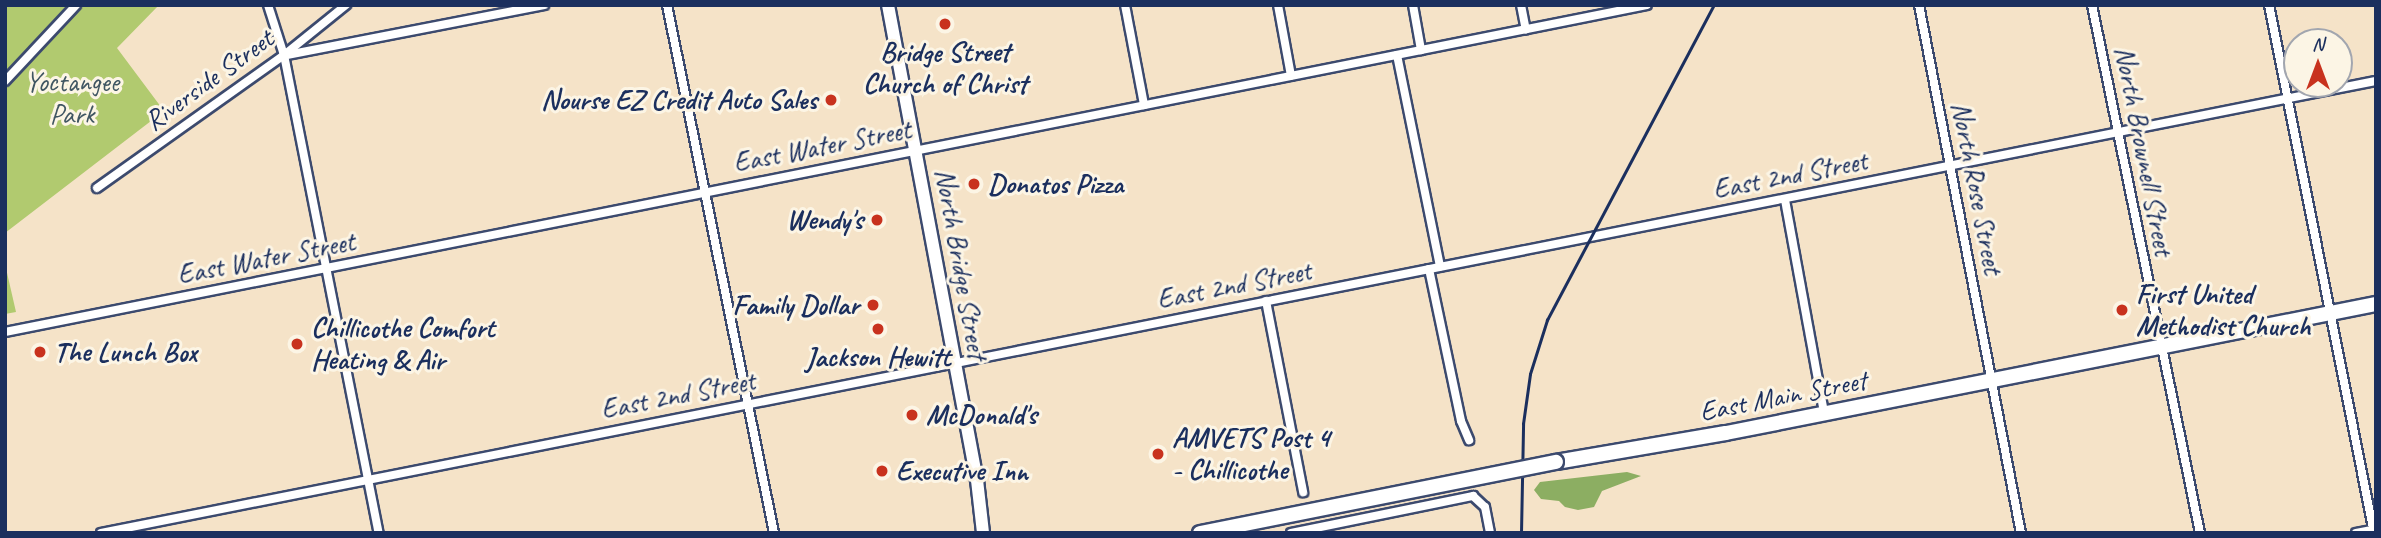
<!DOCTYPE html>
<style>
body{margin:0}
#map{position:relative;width:2381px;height:538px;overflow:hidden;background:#f5e3c8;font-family:Caveat,sans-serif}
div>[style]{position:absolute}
.green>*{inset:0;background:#b1ca6f}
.forest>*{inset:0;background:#8cae62}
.roads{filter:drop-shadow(2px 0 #3c4a6e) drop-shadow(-2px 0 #3c4a6e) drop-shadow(0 2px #3c4a6e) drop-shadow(0 -2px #3c4a6e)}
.minor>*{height:8px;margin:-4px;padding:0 4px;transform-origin:4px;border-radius:4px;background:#fff}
.secondary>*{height:12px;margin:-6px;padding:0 6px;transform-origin:6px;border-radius:6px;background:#fff}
.primary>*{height:14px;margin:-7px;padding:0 7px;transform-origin:7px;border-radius:7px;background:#fff}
.rail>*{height:2.5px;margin:-1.25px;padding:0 1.25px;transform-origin:1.25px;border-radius:1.25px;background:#1b2f5e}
.bridges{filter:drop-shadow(2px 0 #3c4a6e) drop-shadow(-2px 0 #3c4a6e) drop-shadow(0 2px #3c4a6e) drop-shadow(0 -2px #3c4a6e)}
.primary-bridge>*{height:14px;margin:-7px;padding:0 7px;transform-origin:7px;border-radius:7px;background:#fff}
.dots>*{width:19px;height:19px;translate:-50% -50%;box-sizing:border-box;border:4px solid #fcf5e5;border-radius:50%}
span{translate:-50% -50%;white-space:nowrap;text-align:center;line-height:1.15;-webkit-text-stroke:6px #fcf5e5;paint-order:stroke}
.poi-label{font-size:28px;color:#1b2f5e;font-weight:700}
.right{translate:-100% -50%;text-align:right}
.left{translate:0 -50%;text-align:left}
.street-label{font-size:28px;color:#1b2f5e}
.park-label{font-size:28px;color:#405662}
.frame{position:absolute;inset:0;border:7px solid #1b2f5e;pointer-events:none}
.north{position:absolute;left:2283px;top:28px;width:70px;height:70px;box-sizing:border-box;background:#fcf5e5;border:2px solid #a2a6af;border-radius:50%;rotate:0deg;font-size:19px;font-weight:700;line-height:28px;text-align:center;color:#1b2f5e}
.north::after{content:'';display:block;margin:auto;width:24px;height:32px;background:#c8321e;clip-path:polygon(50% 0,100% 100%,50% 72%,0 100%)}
</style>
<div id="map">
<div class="green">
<i style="clip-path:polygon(5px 5px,159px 5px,117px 48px,164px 111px,5px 233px)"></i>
<i style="clip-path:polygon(5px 264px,16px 312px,5px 314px)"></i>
</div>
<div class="forest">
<i style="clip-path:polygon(1627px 472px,1641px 476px,1602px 491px,1594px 507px,1578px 510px,1565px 507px,1559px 501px,1541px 499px,1534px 490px,1540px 482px)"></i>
</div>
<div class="roads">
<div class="minor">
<i style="left:268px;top:5px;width:52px;rotate:72.3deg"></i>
<i style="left:284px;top:55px;width:487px;rotate:78.8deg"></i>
<i style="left:667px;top:5px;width:539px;rotate:78.54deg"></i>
<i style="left:1125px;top:5px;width:102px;rotate:79.2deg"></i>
<i style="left:1278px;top:5px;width:72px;rotate:79.6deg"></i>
<i style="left:1413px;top:5px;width:46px;rotate:79.9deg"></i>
<i style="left:1521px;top:5px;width:25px;rotate:79deg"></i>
<i style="left:1919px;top:5px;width:538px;rotate:79.07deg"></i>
<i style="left:2092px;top:5px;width:539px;rotate:78.44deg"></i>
<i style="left:2269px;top:5px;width:538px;rotate:78.75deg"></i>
<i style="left:287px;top:55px;width:262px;rotate:-11deg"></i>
<i style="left:1397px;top:55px;width:216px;rotate:78.5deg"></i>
<i style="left:5px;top:81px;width:104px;rotate:-46.9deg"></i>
<i style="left:97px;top:188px;width:229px;rotate:-35.4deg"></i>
<i style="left:284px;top:55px;width:80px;rotate:-38.9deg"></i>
<i style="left:1785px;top:200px;width:217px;rotate:79.6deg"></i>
<i style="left:1429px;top:269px;width:155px;rotate:78.1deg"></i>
<i style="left:1461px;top:421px;width:21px;rotate:67deg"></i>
<i style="left:1266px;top:301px;width:195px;rotate:79deg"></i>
<i style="left:5px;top:332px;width:1674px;rotate:-11.26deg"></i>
<i style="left:101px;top:533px;width:2319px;rotate:-11.24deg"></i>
<i style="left:1291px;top:533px;width:186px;rotate:-11.5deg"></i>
<i style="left:1473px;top:496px;width:16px;rotate:43deg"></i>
<i style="left:1485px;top:507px;width:26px;rotate:79deg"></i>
<i style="left:2356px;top:533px;width:20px;rotate:-11deg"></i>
</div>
<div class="secondary">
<i style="left:888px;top:5px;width:483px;rotate:79.4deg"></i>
<i style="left:977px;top:480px;width:53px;rotate:83.5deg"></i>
</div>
<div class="primary">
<i style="left:1556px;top:462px;width:172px;rotate:-9.7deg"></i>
<i style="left:1726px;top:433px;width:663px;rotate:-11.23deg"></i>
</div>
</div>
<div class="rail">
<i style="left:1521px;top:533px;width:109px;rotate:-88.9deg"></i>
<i style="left:1523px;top:424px;width:50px;rotate:-82deg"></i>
<i style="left:1530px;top:374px;width:57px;rotate:-72.5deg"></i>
<i style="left:1547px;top:320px;width:357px;rotate:-62.1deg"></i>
</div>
<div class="bridges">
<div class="primary-bridge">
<i style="left:1200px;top:533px;width:363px;rotate:-11.3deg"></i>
</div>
</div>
<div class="dots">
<i style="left:945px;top:24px;background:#c8321e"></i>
<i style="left:831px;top:100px;background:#c8321e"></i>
<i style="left:974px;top:184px;background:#c8321e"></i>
<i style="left:877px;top:220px;background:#c8321e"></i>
<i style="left:873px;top:305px;background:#c8321e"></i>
<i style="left:2122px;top:310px;background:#c8321e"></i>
<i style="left:878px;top:329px;background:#c8321e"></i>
<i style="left:297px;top:344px;background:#c8321e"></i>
<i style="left:40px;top:352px;background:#c8321e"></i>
<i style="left:912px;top:415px;background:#c8321e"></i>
<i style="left:1158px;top:454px;background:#c8321e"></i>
<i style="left:882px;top:471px;background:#c8321e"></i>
</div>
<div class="poi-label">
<span style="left:945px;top:68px">Bridge Street<br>Church of Christ</span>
<span class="right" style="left:817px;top:100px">Nourse EZ Credit Auto Sales</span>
<span class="left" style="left:988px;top:184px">Donatos Pizza</span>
<span class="right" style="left:863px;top:220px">Wendy's</span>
<span class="left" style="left:2136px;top:310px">First United<br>Methodist Church</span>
<span class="right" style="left:859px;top:305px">Family Dollar</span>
<span class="left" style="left:311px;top:344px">Chillicothe Comfort<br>Heating &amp; Air</span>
<span class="left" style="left:54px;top:352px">The Lunch Box</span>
<span style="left:878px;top:357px">Jackson Hewitt</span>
<span class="left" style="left:926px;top:415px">McDonald's</span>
<span class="left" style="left:1172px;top:454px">AMVETS Post 4<br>- Chillicothe</span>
<span class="left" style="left:896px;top:471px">Executive Inn</span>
</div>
<div class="street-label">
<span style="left:209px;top:80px;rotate:-36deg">Riverside Street</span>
<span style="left:822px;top:146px;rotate:-11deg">East Water Street</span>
<span style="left:2144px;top:151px;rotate:79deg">North Brownell Street</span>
<span style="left:1790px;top:175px;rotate:-11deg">East 2nd Street</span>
<span style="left:1977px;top:188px;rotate:79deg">North Rose Street</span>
<span style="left:266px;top:258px;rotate:-11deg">East Water Street</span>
<span style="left:961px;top:264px;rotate:80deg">North Bridge Street</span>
<span style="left:1234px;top:285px;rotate:-11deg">East 2nd Street</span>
<span style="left:678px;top:395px;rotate:-11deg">East 2nd Street</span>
<span style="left:1783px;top:396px;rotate:-11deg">East Main Street</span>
</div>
<div class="park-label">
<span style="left:72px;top:98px">Yoctangee<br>Park</span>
</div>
<div class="frame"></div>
<div class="north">N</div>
</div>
